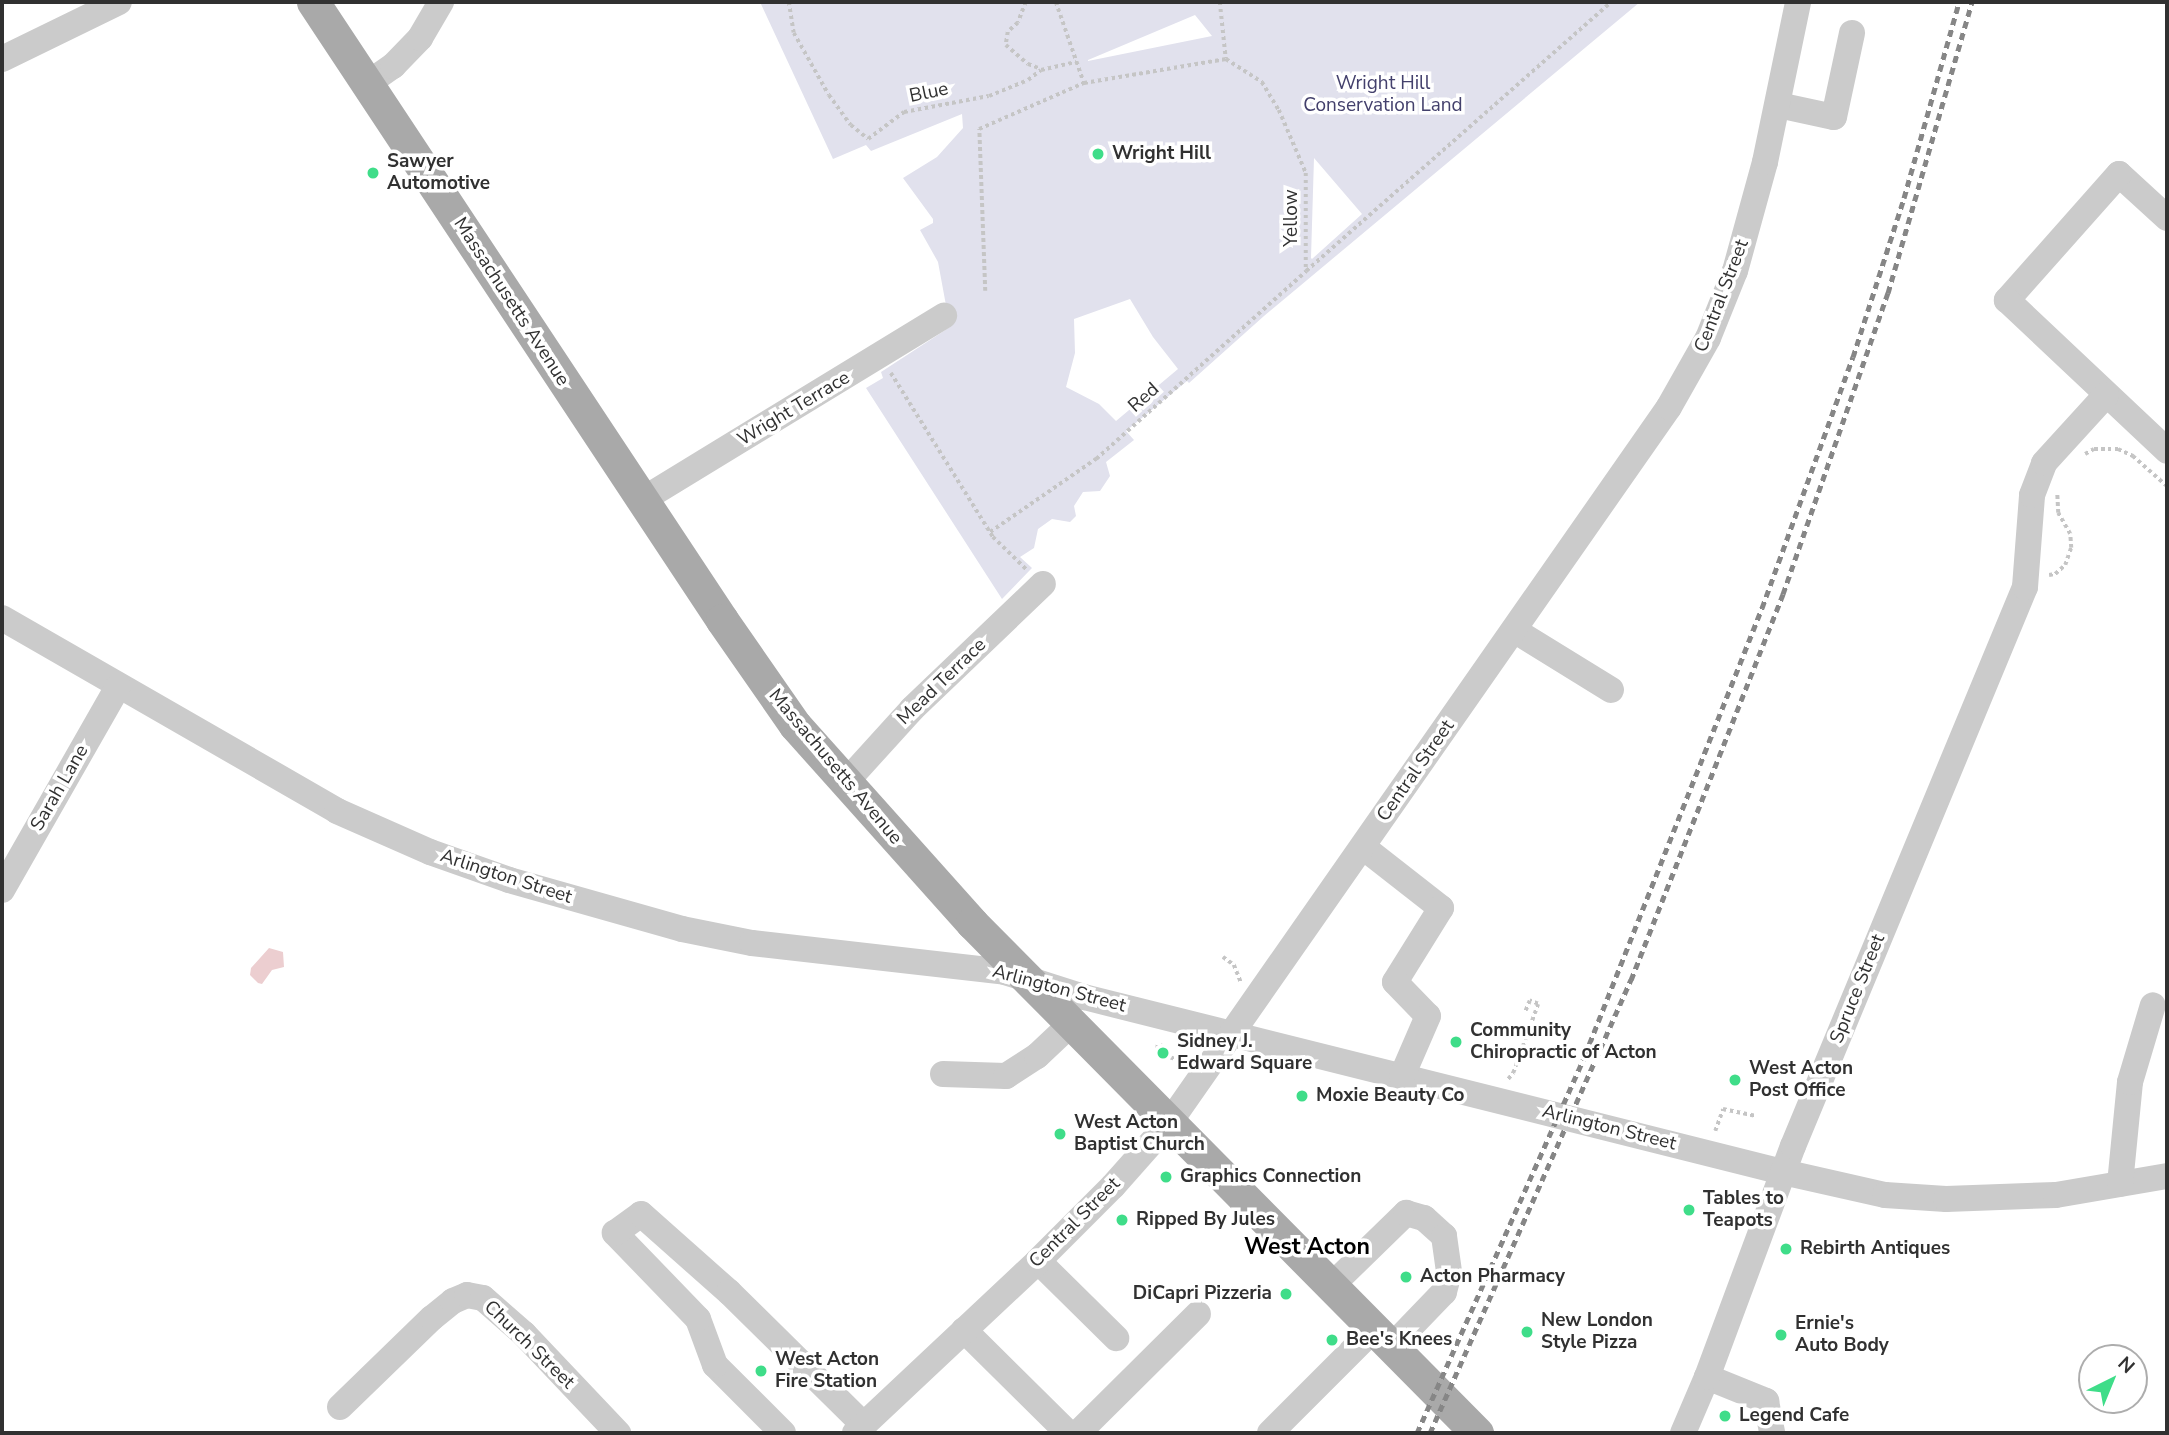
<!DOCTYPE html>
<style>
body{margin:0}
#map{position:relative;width:2169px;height:1435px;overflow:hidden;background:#fff;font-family:"Nunito Sans",sans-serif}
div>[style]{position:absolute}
.green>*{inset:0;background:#e1e1ed}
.water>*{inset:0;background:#ecced0}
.path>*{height:3.5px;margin-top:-1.75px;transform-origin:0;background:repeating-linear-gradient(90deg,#c5c5c5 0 3.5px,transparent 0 7px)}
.minor>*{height:26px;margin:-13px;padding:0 13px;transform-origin:13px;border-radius:13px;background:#cbcbcb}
.major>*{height:33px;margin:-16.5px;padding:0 16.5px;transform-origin:16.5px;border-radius:16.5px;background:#a9a9a9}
.rail>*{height:5px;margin-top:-2.5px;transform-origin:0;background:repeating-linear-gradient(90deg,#868686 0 7px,transparent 0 12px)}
.dots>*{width:19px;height:19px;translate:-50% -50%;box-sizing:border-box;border:4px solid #fff;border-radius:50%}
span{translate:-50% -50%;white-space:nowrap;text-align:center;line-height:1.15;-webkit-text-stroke:7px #fff;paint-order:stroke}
.park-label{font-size:19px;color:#43406c}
.street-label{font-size:19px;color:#313131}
.poi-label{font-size:19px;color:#313131;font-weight:700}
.left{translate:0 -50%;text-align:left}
.right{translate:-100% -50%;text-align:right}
.quarter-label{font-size:23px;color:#000;font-weight:700}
.frame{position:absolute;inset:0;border:4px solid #313131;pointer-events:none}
.north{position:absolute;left:2078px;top:1344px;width:70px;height:70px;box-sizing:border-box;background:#fff;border:2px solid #adadad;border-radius:50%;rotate:43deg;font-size:19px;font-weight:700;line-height:28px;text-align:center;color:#313131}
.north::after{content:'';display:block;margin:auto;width:24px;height:32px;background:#3fdd89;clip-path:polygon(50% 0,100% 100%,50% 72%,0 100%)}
</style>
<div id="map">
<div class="green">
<i style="clip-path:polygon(evenodd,760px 2px,1640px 2px,1264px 316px,1189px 383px,1187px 381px,1126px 431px,1134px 440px,1106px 462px,1110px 476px,1100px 491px,1083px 492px,1074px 506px,1076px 516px,1070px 522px,1052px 519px,1038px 529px,1034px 548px,1020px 557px,1032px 568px,1002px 599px,866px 388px,883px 378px,881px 372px,950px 327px,938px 262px,920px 230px,933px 223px,933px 219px,903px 178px,937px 157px,963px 128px,962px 114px,871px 151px,866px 145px,833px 159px,760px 2px,1195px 15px,1212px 36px,1088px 61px,1088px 60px,1195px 15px,760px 2px,1314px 158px,1362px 214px,1312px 259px,1311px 258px,1314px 158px,760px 2px,1130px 299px,1153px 337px,1178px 369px,1116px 421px,1099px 404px,1066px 387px,1075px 353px,1074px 319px,1130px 299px)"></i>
</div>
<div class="water">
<i style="clip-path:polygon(269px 948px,283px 952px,284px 967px,272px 970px,262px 984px,258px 983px,250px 975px,251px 968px)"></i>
</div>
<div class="path">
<i style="left:789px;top:2px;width:31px;rotate:81deg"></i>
<i style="left:794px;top:33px;width:71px;rotate:60.6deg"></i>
<i style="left:829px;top:95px;width:37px;rotate:54deg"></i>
<i style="left:851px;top:125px;width:22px;rotate:39deg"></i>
<i style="left:868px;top:139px;width:45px;rotate:-36.9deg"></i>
<i style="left:904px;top:112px;width:86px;rotate:-10.7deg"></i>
<i style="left:989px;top:96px;width:42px;rotate:-22.3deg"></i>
<i style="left:1028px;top:80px;width:16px;rotate:-38deg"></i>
<i style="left:1041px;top:70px;width:36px;rotate:-13deg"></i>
<i style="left:1026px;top:2px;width:22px;rotate:111deg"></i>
<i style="left:1018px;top:23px;width:13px;rotate:138deg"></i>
<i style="left:1008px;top:32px;width:13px;rotate:99deg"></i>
<i style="left:1006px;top:45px;width:29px;rotate:41deg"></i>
<i style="left:1028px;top:64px;width:14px;rotate:21deg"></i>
<i style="left:1056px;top:2px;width:86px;rotate:70.9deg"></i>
<i style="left:1084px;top:83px;width:144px;rotate:-9.6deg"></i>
<i style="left:1226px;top:59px;width:43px;rotate:32.6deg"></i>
<i style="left:1262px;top:82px;width:33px;rotate:59deg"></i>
<i style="left:1279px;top:110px;width:69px;rotate:66.8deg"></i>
<i style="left:1306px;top:173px;width:98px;rotate:90deg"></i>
<i style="left:1306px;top:271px;width:407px;rotate:-41.4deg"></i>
<i style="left:1220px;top:2px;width:57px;rotate:84deg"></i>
<i style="left:985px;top:291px;width:162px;rotate:-92.1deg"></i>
<i style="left:979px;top:129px;width:115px;rotate:-23.7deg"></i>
<i style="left:891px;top:373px;width:193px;rotate:58.1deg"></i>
<i style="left:993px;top:537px;width:47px;rotate:44.1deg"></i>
<i style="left:2085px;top:454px;width:10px;rotate:-29deg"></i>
<i style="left:2094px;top:449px;width:24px"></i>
<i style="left:2118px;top:449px;width:17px;rotate:25deg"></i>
<i style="left:2133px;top:456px;width:45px;rotate:41.4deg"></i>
<i style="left:990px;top:532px;width:129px;rotate:-34.6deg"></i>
<i style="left:1096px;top:459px;width:282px;rotate:-41.8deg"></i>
<i style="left:2049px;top:575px;width:6px;rotate:-9deg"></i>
<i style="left:2055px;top:574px;width:13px;rotate:-42deg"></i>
<i style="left:2065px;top:565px;width:18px;rotate:-71deg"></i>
<i style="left:2071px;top:548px;width:14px;rotate:-94deg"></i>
<i style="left:2070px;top:534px;width:24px;rotate:-120deg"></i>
<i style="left:2058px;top:513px;width:18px;rotate:-93deg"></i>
<i style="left:1223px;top:957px;width:14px;rotate:36deg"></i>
<i style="left:1234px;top:965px;width:18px;rotate:68deg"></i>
<i style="left:1164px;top:1053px;width:6px;rotate:-90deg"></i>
<i style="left:1164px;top:1047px;width:6px;rotate:-162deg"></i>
<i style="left:1158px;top:1045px;width:8px;rotate:97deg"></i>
<i style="left:1157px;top:1053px;width:23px;rotate:18deg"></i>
<i style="left:1508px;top:1079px;width:8px;rotate:-50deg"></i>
<i style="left:1513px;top:1073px;width:73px;rotate:-70.1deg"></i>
<i style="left:1538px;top:1004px;width:9px;rotate:-159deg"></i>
<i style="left:1530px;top:1001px;width:13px;rotate:113deg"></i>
<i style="left:1715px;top:1131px;width:23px;rotate:-70deg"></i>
<i style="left:1723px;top:1109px;width:34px;rotate:12deg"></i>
</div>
<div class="minor">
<i style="left:2px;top:59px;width:130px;rotate:-26deg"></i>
<i style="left:367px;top:84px;width:32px;rotate:-35deg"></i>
<i style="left:393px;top:66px;width:39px;rotate:-46deg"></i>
<i style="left:420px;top:38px;width:42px;rotate:-59.7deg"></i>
<i style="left:1778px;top:105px;width:57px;rotate:12.1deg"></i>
<i style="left:1834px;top:117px;width:86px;rotate:-77.9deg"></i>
<i style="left:2167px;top:218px;width:65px;rotate:-137.5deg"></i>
<i style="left:2119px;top:174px;width:169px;rotate:131.6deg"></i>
<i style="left:2007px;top:300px;width:220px;rotate:43.3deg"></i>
<i style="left:642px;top:500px;width:354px;rotate:-31.4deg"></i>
<i style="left:2px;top:618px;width:387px;rotate:29.9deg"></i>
<i style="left:337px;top:811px;width:102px;rotate:23.8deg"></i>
<i style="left:430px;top:852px;width:84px;rotate:19.5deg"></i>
<i style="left:509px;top:880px;width:180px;rotate:15.8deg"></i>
<i style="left:682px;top:929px;width:71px;rotate:11.3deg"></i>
<i style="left:752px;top:943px;width:255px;rotate:6.5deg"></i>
<i style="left:1005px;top:972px;width:83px;rotate:17.6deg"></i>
<i style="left:1084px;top:997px;width:721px;rotate:14.06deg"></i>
<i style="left:1783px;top:1172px;width:105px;rotate:12.7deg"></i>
<i style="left:1885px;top:1195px;width:61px;rotate:3.8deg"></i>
<i style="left:1946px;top:1199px;width:110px;rotate:-2.1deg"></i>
<i style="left:2056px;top:1195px;width:113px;rotate:-9.7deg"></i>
<i style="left:1514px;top:630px;width:114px;rotate:31.7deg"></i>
<i style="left:845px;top:783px;width:100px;rotate:-47.8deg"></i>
<i style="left:912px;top:709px;width:181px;rotate:-43.7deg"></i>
<i style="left:1363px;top:847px;width:99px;rotate:38deg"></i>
<i style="left:1441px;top:908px;width:87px;rotate:121.9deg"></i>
<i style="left:1395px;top:982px;width:47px;rotate:45.9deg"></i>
<i style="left:1428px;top:1016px;width:65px;rotate:113.4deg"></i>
<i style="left:2px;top:890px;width:234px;rotate:-60.3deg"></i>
<i style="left:943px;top:1074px;width:63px;rotate:1.8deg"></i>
<i style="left:1006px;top:1076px;width:37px;rotate:-33deg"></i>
<i style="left:1037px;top:1056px;width:47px;rotate:-43.3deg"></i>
<i style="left:2120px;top:1184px;width:102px;rotate:-84.4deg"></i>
<i style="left:2130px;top:1082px;width:80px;rotate:-73.4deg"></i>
<i style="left:1038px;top:1261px;width:110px;rotate:44.6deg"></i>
<i style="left:1331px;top:1286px;width:105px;rotate:-44.2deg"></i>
<i style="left:1406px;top:1213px;width:19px;rotate:16deg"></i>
<i style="left:1424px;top:1218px;width:27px;rotate:42deg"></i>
<i style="left:1444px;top:1236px;width:37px;rotate:82deg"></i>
<i style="left:1449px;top:1273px;width:20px;rotate:105deg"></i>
<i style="left:1444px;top:1292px;width:76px;rotate:133.9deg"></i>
<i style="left:964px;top:1330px;width:146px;rotate:44.7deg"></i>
<i style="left:1707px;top:1377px;width:64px;rotate:22.1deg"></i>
<i style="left:1766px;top:1401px;width:33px;rotate:79deg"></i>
<i style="left:340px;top:1407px;width:128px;rotate:-44.1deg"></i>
<i style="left:432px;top:1318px;width:27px;rotate:-39deg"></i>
<i style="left:453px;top:1301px;width:15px;rotate:-23deg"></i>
<i style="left:467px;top:1295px;width:16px;rotate:11deg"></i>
<i style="left:483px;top:1298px;width:55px;rotate:41.3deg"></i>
<i style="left:524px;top:1334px;width:137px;rotate:46.5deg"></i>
<i style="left:783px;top:1433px;width:96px;rotate:-135deg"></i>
<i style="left:715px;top:1365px;width:49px;rotate:-110.3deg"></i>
<i style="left:698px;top:1319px;width:120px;rotate:-134deg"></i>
<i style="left:615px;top:1233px;width:32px;rotate:-36deg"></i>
<i style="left:641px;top:1214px;width:118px;rotate:41.6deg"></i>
<i style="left:729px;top:1292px;width:190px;rotate:44.6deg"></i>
<i style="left:855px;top:1433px;width:251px;rotate:-43.2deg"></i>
<i style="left:1038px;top:1261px;width:106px;rotate:-45deg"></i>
<i style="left:1113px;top:1186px;width:84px;rotate:-48.4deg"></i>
<i style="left:1169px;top:1123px;width:873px;rotate:-55.07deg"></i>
<i style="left:1669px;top:407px;width:79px;rotate:-60.5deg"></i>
<i style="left:1708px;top:338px;width:72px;rotate:-68.1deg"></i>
<i style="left:1735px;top:271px;width:113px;rotate:-74.6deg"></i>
<i style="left:1765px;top:162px;width:163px;rotate:-78.3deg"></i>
<i style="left:1078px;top:1433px;width:169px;rotate:-44.8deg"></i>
<i style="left:1270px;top:1433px;width:147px;rotate:-45deg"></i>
<i style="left:1683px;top:1433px;width:61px;rotate:-66.8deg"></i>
<i style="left:1707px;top:1377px;width:246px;rotate:-69.6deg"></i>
<i style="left:1793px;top:1146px;width:605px;rotate:-67.46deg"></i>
<i style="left:2025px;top:587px;width:92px;rotate:-85.6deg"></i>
<i style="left:2032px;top:495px;width:34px;rotate:-69deg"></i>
<i style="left:2044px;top:463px;width:92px;rotate:-47.6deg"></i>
</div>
<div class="major">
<i style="left:313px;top:2px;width:741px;rotate:56.5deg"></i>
<i style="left:722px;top:620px;width:128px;rotate:55.2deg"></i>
<i style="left:795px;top:725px;width:266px;rotate:48.2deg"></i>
<i style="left:972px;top:923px;width:718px;rotate:45.28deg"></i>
</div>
<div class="rail">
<i style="left:1417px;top:1433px;width:414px;rotate:-66deg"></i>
<i style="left:1585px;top:1055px;width:481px;rotate:-68.4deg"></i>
<i style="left:1762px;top:608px;width:267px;rotate:-70.1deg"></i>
<i style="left:1853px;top:357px;width:167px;rotate:-72.2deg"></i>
<i style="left:1904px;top:198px;width:204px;rotate:-74.3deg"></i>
<i style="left:1430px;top:1433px;width:496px;rotate:-66.1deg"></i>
<i style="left:1631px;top:980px;width:415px;rotate:-68.5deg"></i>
<i style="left:1783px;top:594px;width:319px;rotate:-70.8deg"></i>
<i style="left:1888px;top:293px;width:303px;rotate:-73.9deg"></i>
</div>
<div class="dots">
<i style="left:1098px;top:154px;background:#3fdd89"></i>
<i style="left:373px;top:173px;background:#3fdd89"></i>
<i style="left:1456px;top:1042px;background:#3fdd89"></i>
<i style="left:1163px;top:1053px;background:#3fdd89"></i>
<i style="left:1735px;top:1080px;background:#3fdd89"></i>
<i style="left:1302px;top:1096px;background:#3fdd89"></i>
<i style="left:1060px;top:1134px;background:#3fdd89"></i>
<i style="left:1166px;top:1177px;background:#3fdd89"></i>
<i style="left:1689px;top:1210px;background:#3fdd89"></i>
<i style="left:1122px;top:1220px;background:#3fdd89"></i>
<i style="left:1786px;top:1249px;background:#3fdd89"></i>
<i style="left:1406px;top:1277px;background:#3fdd89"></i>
<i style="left:1286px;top:1294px;background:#3fdd89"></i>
<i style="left:1527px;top:1332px;background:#3fdd89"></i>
<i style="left:1781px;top:1335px;background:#3fdd89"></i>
<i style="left:1332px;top:1340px;background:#3fdd89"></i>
<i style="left:761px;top:1371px;background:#3fdd89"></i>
<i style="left:1725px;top:1416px;background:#3fdd89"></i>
</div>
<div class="park-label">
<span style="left:1383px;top:95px">Wright Hill<br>Conservation Land</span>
</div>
<div class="street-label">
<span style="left:929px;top:93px;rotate:-12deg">Blue</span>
<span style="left:1292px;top:218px;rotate:-90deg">Yellow</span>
<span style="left:1722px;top:296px;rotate:-69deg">Central Street</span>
<span style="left:511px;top:302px;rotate:57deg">Massachusetts Avenue</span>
<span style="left:1144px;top:398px;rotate:-42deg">Red</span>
<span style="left:794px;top:409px;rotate:-31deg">Wright Terrace</span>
<span style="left:942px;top:682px;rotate:-44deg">Mead Terrace</span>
<span style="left:835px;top:767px;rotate:50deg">Massachusetts Avenue</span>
<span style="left:1416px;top:771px;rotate:-55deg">Central Street</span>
<span style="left:60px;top:788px;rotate:-60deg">Sarah Lane</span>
<span style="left:506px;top:877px;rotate:18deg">Arlington Street</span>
<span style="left:1059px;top:989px;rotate:15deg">Arlington Street</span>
<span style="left:1858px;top:989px;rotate:-68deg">Spruce Street</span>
<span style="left:1609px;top:1128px;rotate:14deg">Arlington Street</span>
<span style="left:1075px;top:1223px;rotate:-45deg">Central Street</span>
<span style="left:529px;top:1345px;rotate:44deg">Church Street</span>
</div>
<div class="poi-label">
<span class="left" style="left:1112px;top:154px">Wright Hill</span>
<span class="left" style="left:387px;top:173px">Sawyer<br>Automotive</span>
<span class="left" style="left:1470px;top:1042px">Community<br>Chiropractic of Acton</span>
<span class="left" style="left:1177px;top:1053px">Sidney J.<br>Edward Square</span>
<span class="left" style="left:1749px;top:1080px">West Acton<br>Post Office</span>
<span class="left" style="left:1316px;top:1096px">Moxie Beauty Co</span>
<span class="left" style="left:1074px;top:1134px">West Acton<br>Baptist Church</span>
<span class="left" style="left:1180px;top:1177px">Graphics Connection</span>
<span class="left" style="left:1703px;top:1210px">Tables to<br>Teapots</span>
<span class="left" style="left:1136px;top:1220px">Ripped By Jules</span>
<span class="left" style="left:1800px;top:1249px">Rebirth Antiques</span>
<span class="left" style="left:1420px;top:1277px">Acton Pharmacy</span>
<span class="right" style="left:1272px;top:1294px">DiCapri Pizzeria</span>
<span class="left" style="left:1541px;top:1332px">New London<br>Style Pizza</span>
<span class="left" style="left:1795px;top:1335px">Ernie's<br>Auto Body</span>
<span class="left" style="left:1346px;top:1340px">Bee's Knees</span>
<span class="left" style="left:775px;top:1371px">West Acton<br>Fire Station</span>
<span class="left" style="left:1739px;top:1416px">Legend Cafe</span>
</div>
<div class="quarter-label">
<span style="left:1307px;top:1247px">West Acton</span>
</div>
<div class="frame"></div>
<div class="north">N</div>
</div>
